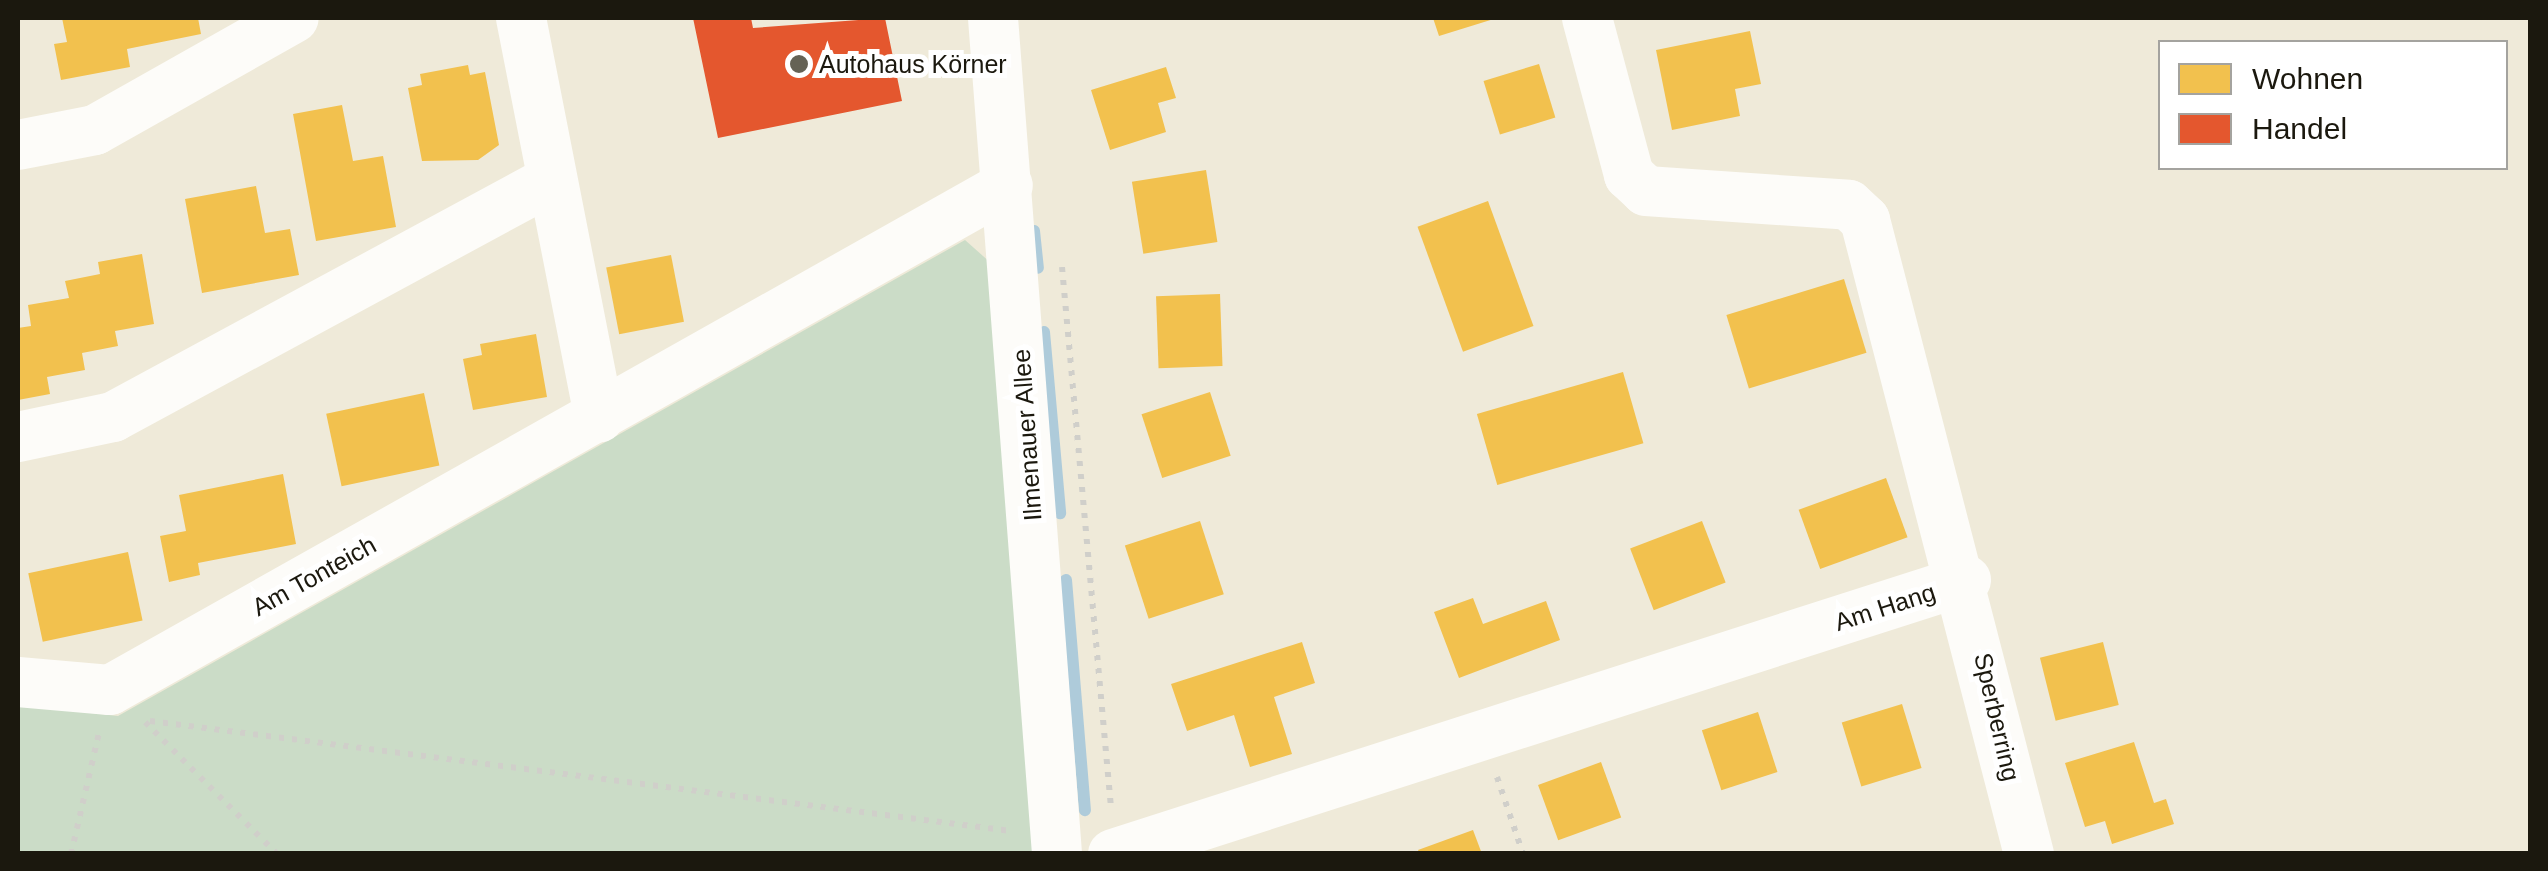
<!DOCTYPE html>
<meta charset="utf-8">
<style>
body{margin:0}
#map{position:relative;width:2548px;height:871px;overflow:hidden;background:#efead9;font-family:Arial,sans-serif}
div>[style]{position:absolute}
.green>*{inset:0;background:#cbdcc7}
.homes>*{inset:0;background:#f2c14e;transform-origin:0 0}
.shops>*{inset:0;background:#e4572e}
.stream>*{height:12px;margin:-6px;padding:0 6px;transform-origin:6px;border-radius:6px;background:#aecbda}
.path>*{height:6px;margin-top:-3px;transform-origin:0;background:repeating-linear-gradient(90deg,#d0cfca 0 5px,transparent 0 13px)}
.minor>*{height:50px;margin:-25px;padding:0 25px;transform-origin:25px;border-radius:25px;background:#fdfcf9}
.dots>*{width:28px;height:28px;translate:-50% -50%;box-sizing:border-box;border:5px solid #fff;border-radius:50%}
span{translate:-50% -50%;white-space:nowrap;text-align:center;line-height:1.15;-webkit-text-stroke:10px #fff;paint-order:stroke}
.poi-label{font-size:25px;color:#1b180e}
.left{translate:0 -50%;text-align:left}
.street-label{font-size:25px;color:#1b180e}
.frame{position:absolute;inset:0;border:20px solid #1b180e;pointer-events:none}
.legend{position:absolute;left:2158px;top:40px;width:350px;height:130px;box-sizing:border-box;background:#fff;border:2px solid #a4a39f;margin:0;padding:12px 18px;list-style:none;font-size:30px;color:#1b180e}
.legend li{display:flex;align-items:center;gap:20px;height:50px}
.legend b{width:50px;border:2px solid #a4a39f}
</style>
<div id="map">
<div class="green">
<i style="clip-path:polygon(965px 240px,992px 264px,1035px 853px,18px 854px,18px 705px,118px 716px)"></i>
</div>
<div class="homes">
<i style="clip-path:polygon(62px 18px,198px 18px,201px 34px,127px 49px,130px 67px,61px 80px,54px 44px,67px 42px)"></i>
<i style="clip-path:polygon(1433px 18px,1497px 18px,1439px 36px)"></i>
<i style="clip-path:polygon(1750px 31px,1761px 84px,1735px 89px,1740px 116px,1672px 130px,1656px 50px)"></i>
<i style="left:1539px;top:64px;width:56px;height:58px;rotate:73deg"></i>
<i style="clip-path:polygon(468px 65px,470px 75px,485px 72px,499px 145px,478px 160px,422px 161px,408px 88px,422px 85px,420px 74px)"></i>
<i style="clip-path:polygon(1166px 67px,1176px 98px,1158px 103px,1166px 132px,1110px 150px,1091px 90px)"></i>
<i style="clip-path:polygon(342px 105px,353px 161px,383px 156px,396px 227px,316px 241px,293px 114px)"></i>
<i style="left:1206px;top:170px;width:73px;height:75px;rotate:81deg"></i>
<i style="clip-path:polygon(256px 186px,265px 233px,290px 229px,299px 275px,202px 293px,185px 199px)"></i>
<i style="left:1488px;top:201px;width:133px;height:75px;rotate:70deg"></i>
<i style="clip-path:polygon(142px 254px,154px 324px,115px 331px,118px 346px,82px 353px,85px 370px,47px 377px,50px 394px,18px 400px,18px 328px,31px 326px,28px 305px,69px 298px,65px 281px,100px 274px,98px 262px)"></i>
<i style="left:671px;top:255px;width:68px;height:66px;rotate:79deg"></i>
<i style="left:1844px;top:279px;width:77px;height:123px;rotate:73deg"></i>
<i style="left:1220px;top:294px;width:72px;height:64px;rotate:88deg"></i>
<i style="clip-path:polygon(536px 334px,547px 397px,473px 410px,463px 359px,482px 355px,480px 344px)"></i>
<i style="left:1623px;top:372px;width:74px;height:152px;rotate:74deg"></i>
<i style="left:1210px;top:392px;width:67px;height:72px;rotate:72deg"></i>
<i style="left:424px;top:393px;width:74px;height:100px;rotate:78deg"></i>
<i style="clip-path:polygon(283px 474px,296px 544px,198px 563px,200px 575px,169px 582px,160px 536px,186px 531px,179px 495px)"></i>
<i style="left:1886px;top:478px;width:63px;height:93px;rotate:70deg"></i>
<i style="left:1200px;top:521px;width:77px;height:79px;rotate:72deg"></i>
<i style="left:1702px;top:521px;width:66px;height:77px;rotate:69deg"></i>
<i style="left:128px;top:552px;width:70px;height:102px;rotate:78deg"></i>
<i style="clip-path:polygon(1473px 598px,1483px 624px,1546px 601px,1560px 640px,1459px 678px,1434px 612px)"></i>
<i style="clip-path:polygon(1302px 642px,1315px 683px,1274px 697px,1292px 754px,1250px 767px,1234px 715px,1187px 731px,1171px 684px)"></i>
<i style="left:2103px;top:642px;width:65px;height:65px;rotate:76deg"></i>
<i style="left:1902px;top:704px;width:67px;height:63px;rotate:73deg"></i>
<i style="left:1758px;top:712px;width:63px;height:59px;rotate:72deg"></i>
<i style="clip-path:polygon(2134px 742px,2154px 803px,2166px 799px,2174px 824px,2112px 844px,2105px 821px,2085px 827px,2065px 763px)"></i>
<i style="left:1601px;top:762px;width:59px;height:67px;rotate:70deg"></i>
<i style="clip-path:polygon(1473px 830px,1482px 854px,1420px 854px,1418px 850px)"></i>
</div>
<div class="shops">
<i style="clip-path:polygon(693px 18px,751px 18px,753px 28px,885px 18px,902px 101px,718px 138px)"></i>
</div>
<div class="stream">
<i style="left:1034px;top:231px;width:37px;rotate:84deg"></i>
<i style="left:1044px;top:332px;width:182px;rotate:84.9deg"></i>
<i style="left:1066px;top:580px;width:231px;rotate:85.3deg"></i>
</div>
<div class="path">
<i style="left:1062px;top:267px;width:542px;rotate:84.82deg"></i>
<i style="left:150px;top:721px;width:868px;rotate:7.28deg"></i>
<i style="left:145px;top:722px;width:187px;rotate:45deg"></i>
<i style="left:1497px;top:777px;width:81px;rotate:71.3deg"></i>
<i style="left:71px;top:854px;width:124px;rotate:-77deg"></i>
</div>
<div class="minor">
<i style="left:521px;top:18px;width:407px;rotate:78.9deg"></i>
<i style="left:993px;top:18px;width:838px;rotate:85.62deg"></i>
<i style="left:1587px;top:18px;width:163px;rotate:75deg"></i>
<i style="left:1629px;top:175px;width:23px;rotate:43deg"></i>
<i style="left:1646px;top:191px;width:203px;rotate:3.9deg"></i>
<i style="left:1849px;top:205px;width:22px;rotate:43deg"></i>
<i style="left:1865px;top:220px;width:655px;rotate:75.5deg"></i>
<i style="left:18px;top:145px;width:78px;rotate:-11deg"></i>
<i style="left:95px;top:130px;width:228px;rotate:-29.4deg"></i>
<i style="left:18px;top:437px;width:97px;rotate:-11.9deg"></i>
<i style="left:113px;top:417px;width:499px;rotate:-28.4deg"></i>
<i style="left:18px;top:682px;width:92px;rotate:5deg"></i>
<i style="left:110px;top:690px;width:1030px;rotate:-29.35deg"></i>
<i style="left:1113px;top:854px;width:896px;rotate:-17.81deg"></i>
</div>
<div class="dots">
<i style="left:799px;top:64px;background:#656255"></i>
</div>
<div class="poi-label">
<span class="left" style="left:819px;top:64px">Autohaus Körner</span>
</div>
<div class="street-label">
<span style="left:1027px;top:435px;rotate:-94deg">Ilmenauer Allee</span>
<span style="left:314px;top:576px;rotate:-29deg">Am Tonteich</span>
<span style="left:1885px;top:607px;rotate:-18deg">Am Hang</span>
<span style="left:1997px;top:717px;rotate:77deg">Sperberring</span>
</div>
<div class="frame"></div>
<ul class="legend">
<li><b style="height:28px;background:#f2c14e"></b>Wohnen</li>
<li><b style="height:28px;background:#e4572e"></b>Handel</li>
</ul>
</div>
